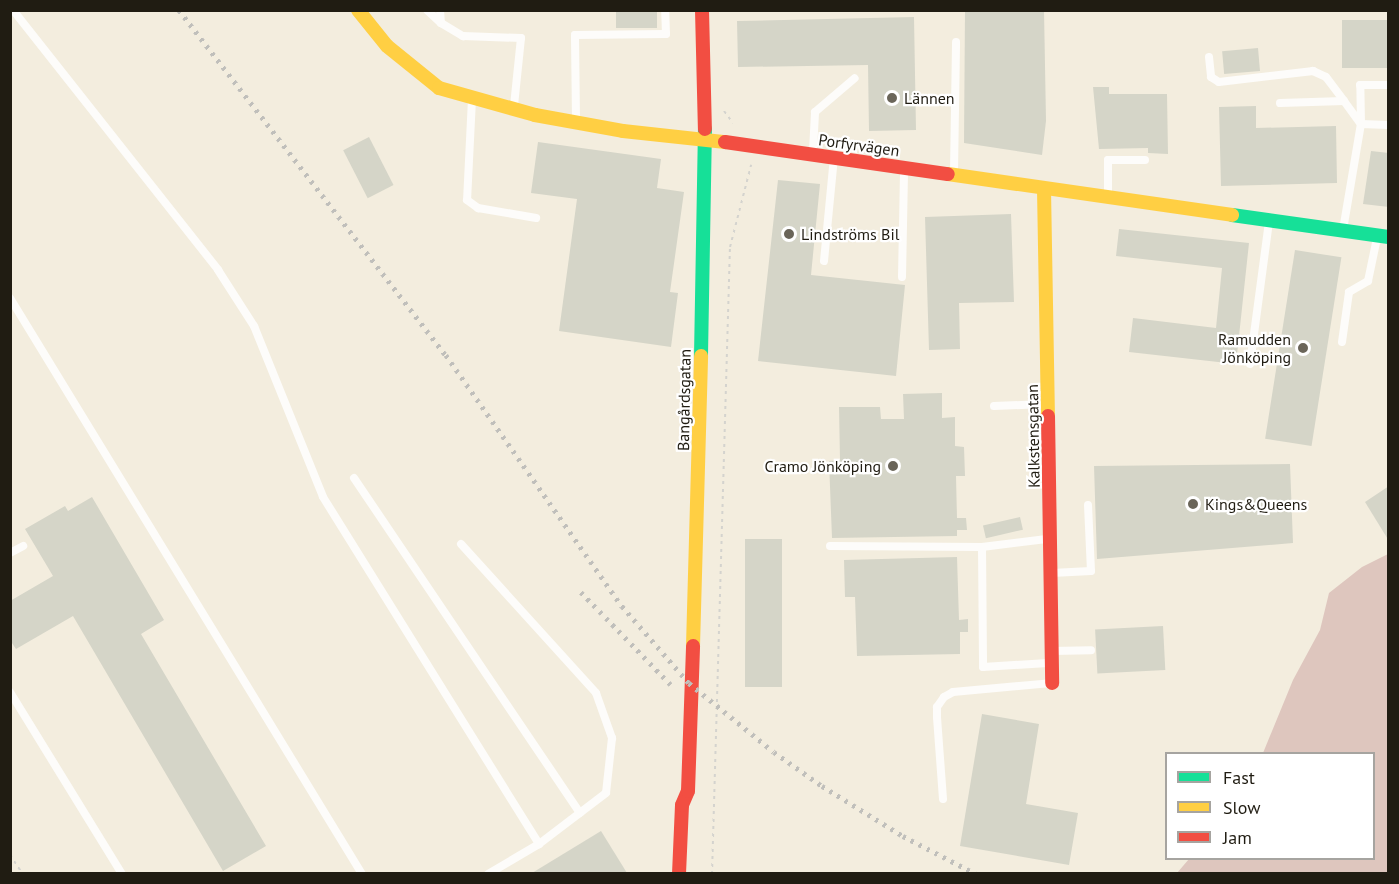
<!DOCTYPE html>
<meta charset="utf-8">
<style>
body{margin:0}
#map{position:relative;width:1399px;height:884px;overflow:hidden;background:#f3edde;font-family:"PT Sans",sans-serif}
div>[style]{position:absolute}
.forest>*{inset:0;background:#dec6be}
.building>*{inset:0;background:#d5d5c8;transform-origin:0 0}
.path>*{height:2px;margin-top:-1px;transform-origin:0;background:repeating-linear-gradient(90deg,#d4d3ce 0 3px,transparent 0 7.5px)}
.lane>*{height:8px;margin:-4px;padding:0 4px;transform-origin:4px;border-radius:4px;background:#fdfcfa}
.fast>*{height:14px;margin:-7px;padding:0 7px;transform-origin:7px;border-radius:7px;background:#16e098}
.slow>*{height:14px;margin:-7px;padding:0 7px;transform-origin:7px;border-radius:7px;background:#ffcf43}
.jam>*{height:14px;margin:-7px;padding:0 7px;transform-origin:7px;border-radius:7px;background:#f24e42}
.rail>*{height:4.5px;margin-top:-2.25px;transform-origin:0;background:repeating-linear-gradient(90deg,#c0bfbb 0 3px,transparent 0 9px)}
.dots>*{width:16px;height:16px;translate:-50% -50%;box-sizing:border-box;border:3px solid #fff;border-radius:50%}
span{translate:-50% -50%;white-space:nowrap;text-align:center;line-height:1.15;-webkit-text-stroke:4.5px #fff;paint-order:stroke}
.poi-label{font-size:16px;color:#201c12}
.left{translate:0 -50%;text-align:left}
.right{translate:-100% -50%;text-align:right}
.street-label{font-size:16px;color:#201c12}
.frame{position:absolute;inset:0;border:12px solid #201c12;pointer-events:none}
.legend{position:absolute;left:1165px;top:752px;width:210px;height:108px;box-sizing:border-box;background:#fff;border:2px solid #a6a4a0;margin:0;padding:8px 10px;list-style:none;font-size:18px;color:#201c12}
.legend li{display:flex;align-items:center;gap:12px;height:30px}
.legend b{width:30px;border:2px solid #a6a4a0}
</style>
<div id="map">
<div class="forest">
<i style="clip-path:polygon(1388px 554px,1388px 873px,1177px 873px,1189px 859px,1374px 858px,1374px 754px,1263px 753px,1293px 680px,1320px 630px,1329px 593px,1362px 567px)"></i>
</div>
<div class="building">
<i style="left:616px;top:10px;width:41px;height:18px"></i>
<i style="clip-path:polygon(965px 10px,1044px 10px,1046px 121px,1042px 155px,964px 143px)"></i>
<i style="clip-path:polygon(914px 17px,916px 130px,869px 131px,868px 65px,738px 67px,737px 21px)"></i>
<i style="left:1389px;top:20px;width:48px;height:47px;rotate:90deg"></i>
<i style="left:1258px;top:48px;width:23px;height:36px;rotate:85deg"></i>
<i style="clip-path:polygon(1093px 87px,1109px 87px,1109px 94px,1167px 94px,1168px 154px,1148px 153px,1148px 148px,1099px 149px)"></i>
<i style="clip-path:polygon(1256px 106px,1256px 128px,1336px 126px,1337px 183px,1221px 186px,1219px 107px)"></i>
<i style="left:369px;top:137px;width:54px;height:29px;rotate:63deg"></i>
<i style="clip-path:polygon(538px 142px,661px 159px,657px 188px,684px 192px,670px 292px,678px 293px,671px 347px,559px 331px,577px 199px,531px 193px)"></i>
<i style="clip-path:polygon(1371px 151px,1389px 153px,1389px 207px,1363px 204px)"></i>
<i style="clip-path:polygon(778px 180px,820px 184px,811px 275px,905px 285px,896px 376px,758px 361px)"></i>
<i style="clip-path:polygon(1011px 214px,1014px 302px,959px 303px,960px 349px,929px 350px,925px 217px)"></i>
<i style="clip-path:polygon(1119px 229px,1249px 243px,1236px 364px,1129px 352px,1133px 318px,1216px 328px,1222px 268px,1116px 256px)"></i>
<i style="left:1295px;top:250px;width:47px;height:191px;rotate:9deg"></i>
<i style="clip-path:polygon(942px 393px,942px 418px,955px 417px,955px 446px,964px 447px,965px 476px,956px 476px,957px 518px,966px 518px,967px 530px,957px 530px,957px 536px,832px 538px,829px 461px,840px 460px,839px 407px,880px 407px,881px 419px,904px 419px,903px 394px)"></i>
<i style="clip-path:polygon(1290px 464px,1293px 543px,1097px 559px,1094px 466px)"></i>
<i style="clip-path:polygon(1389px 486px,1389px 541px,1365px 502px)"></i>
<i style="clip-path:polygon(92px 497px,164px 620px,141px 634px,266px 846px,223px 871px,73px 616px,16px 649px,10px 640px,10px 601px,53px 576px,25px 529px,65px 506px,68px 511px)"></i>
<i style="left:1020px;top:517px;width:13px;height:38px;rotate:77deg"></i>
<i style="left:745px;top:539px;width:37px;height:148px"></i>
<i style="clip-path:polygon(957px 557px,959px 620px,968px 619px,968px 632px,960px 632px,960px 654px,857px 656px,855px 597px,845px 597px,844px 560px)"></i>
<i style="left:1163px;top:626px;width:44px;height:68px;rotate:87deg"></i>
<i style="clip-path:polygon(982px 714px,1039px 724px,1026px 804px,1078px 813px,1069px 865px,960px 846px)"></i>
<i style="clip-path:polygon(601px 831px,627px 873px,532px 873px)"></i>
</div>
<div class="path">
<i style="left:724px;top:111px;width:15px;rotate:53deg"></i>
<i style="left:10px;top:855px;width:23px;rotate:56deg"></i>
<i style="left:712px;top:874px;width:627px;rotate:-88.36deg"></i>
<i style="left:730px;top:247px;width:85px;rotate:-75.6deg"></i>
</div>
<div class="lane">
<i style="left:13px;top:10px;width:331px;rotate:51.7deg"></i>
<i style="left:218px;top:270px;width:67px;rotate:57.3deg"></i>
<i style="left:254px;top:326px;width:184px;rotate:68deg"></i>
<i style="left:323px;top:497px;width:409px;rotate:58.1deg"></i>
<i style="left:427px;top:10px;width:19px;rotate:43deg"></i>
<i style="left:440px;top:10px;width:13px;rotate:86deg"></i>
<i style="left:441px;top:23px;width:26px;rotate:31deg"></i>
<i style="left:463px;top:36px;width:58px;rotate:2deg"></i>
<i style="left:521px;top:38px;width:68px;rotate:95.9deg"></i>
<i style="left:1209px;top:57px;width:20px;rotate:84deg"></i>
<i style="left:1211px;top:77px;width:9px;rotate:32deg"></i>
<i style="left:1219px;top:82px;width:95px;rotate:-6.7deg"></i>
<i style="left:1313px;top:71px;width:14px;rotate:25deg"></i>
<i style="left:1326px;top:77px;width:30px;rotate:53deg"></i>
<i style="left:472px;top:99px;width:101px;rotate:92.8deg"></i>
<i style="left:467px;top:200px;width:14px;rotate:36deg"></i>
<i style="left:478px;top:208px;width:59px;rotate:9.8deg"></i>
<i style="left:1280px;top:103px;width:64px;rotate:-1.8deg"></i>
<i style="left:1344px;top:101px;width:29px;rotate:54deg"></i>
<i style="left:576px;top:119px;width:84px;rotate:-90.7deg"></i>
<i style="left:575px;top:35px;width:91px;rotate:-0.6deg"></i>
<i style="left:666px;top:34px;width:24px;rotate:-92deg"></i>
<i style="left:1361px;top:124px;width:39px;rotate:-91deg"></i>
<i style="left:1360px;top:85px;width:28px"></i>
<i style="left:813px;top:151px;width:39px;rotate:-87deg"></i>
<i style="left:815px;top:112px;width:52px;rotate:-40.4deg"></i>
<i style="left:954px;top:172px;width:130px;rotate:-89.1deg"></i>
<i style="left:1108px;top:194px;width:34px;rotate:-90deg"></i>
<i style="left:1108px;top:160px;width:37px"></i>
<i style="left:1343px;top:230px;width:108px;rotate:-80.4deg"></i>
<i style="left:1361px;top:124px;width:27px;rotate:2deg"></i>
<i style="left:824px;top:261px;width:103px;rotate:-84.5deg"></i>
<i style="left:902px;top:277px;width:108px;rotate:-88.9deg"></i>
<i style="left:10px;top:298px;width:675px;rotate:58.57deg"></i>
<i style="left:1342px;top:342px;width:50px;rotate:-82deg"></i>
<i style="left:1349px;top:292px;width:22px;rotate:-30deg"></i>
<i style="left:1368px;top:281px;width:44px;rotate:-78.2deg"></i>
<i style="left:1250px;top:364px;width:144px;rotate:-82.4deg"></i>
<i style="left:994px;top:406px;width:51px;rotate:-2.2deg"></i>
<i style="left:354px;top:478px;width:404px;rotate:56deg"></i>
<i style="left:461px;top:544px;width:201px;rotate:47.8deg"></i>
<i style="left:596px;top:693px;width:48px;rotate:70.4deg"></i>
<i style="left:612px;top:738px;width:55px;rotate:96.2deg"></i>
<i style="left:606px;top:793px;width:84px;rotate:142.7deg"></i>
<i style="left:539px;top:844px;width:59px;rotate:149.5deg"></i>
<i style="left:830px;top:546px;width:152px;rotate:0.4deg"></i>
<i style="left:982px;top:547px;width:65px;rotate:-7deg"></i>
<i style="left:982px;top:547px;width:120px;rotate:89.5deg"></i>
<i style="left:983px;top:667px;width:65px;rotate:-3.5deg"></i>
<i style="left:10px;top:553px;width:15px;rotate:-28deg"></i>
<i style="left:1052px;top:573px;width:39px;rotate:-3deg"></i>
<i style="left:1091px;top:571px;width:66px;rotate:-92.6deg"></i>
<i style="left:1052px;top:651px;width:39px;rotate:-1deg"></i>
<i style="left:10px;top:692px;width:214px;rotate:58.4deg"></i>
<i style="left:943px;top:799px;width:82px;rotate:-94.2deg"></i>
<i style="left:937px;top:717px;width:10px;rotate:-90deg"></i>
<i style="left:937px;top:707px;width:12px;rotate:-55deg"></i>
<i style="left:944px;top:697px;width:10px;rotate:-29deg"></i>
<i style="left:953px;top:692px;width:98px;rotate:-5.2deg"></i>
</div>
<div class="fast">
<i style="left:1232px;top:215px;width:158px;rotate:8deg"></i>
<i style="left:701px;top:356px;width:227px;rotate:-89deg"></i>
</div>
<div class="slow">
<i style="left:358px;top:10px;width:46px;rotate:51.1deg"></i>
<i style="left:387px;top:46px;width:67px;rotate:38.9deg"></i>
<i style="left:439px;top:88px;width:100px;rotate:15.7deg"></i>
<i style="left:535px;top:115px;width:89px;rotate:10.3deg"></i>
<i style="left:623px;top:131px;width:103px;rotate:6.2deg"></i>
<i style="left:948px;top:174px;width:287px;rotate:8.2deg"></i>
<i style="left:1044px;top:189px;width:227px;rotate:89deg"></i>
<i style="left:693px;top:646px;width:290px;rotate:-88.4deg"></i>
</div>
<div class="jam">
<i style="left:702px;top:10px;width:119px;rotate:88.6deg"></i>
<i style="left:725px;top:142px;width:225px;rotate:8.2deg"></i>
<i style="left:1048px;top:416px;width:267px;rotate:89.1deg"></i>
<i style="left:679px;top:874px;width:69px;rotate:-87.5deg"></i>
<i style="left:682px;top:805px;width:15px;rotate:-67deg"></i>
<i style="left:688px;top:791px;width:145px;rotate:-88deg"></i>
</div>
<div class="rail">
<i style="left:179px;top:10px;width:436px;rotate:52.3deg"></i>
<i style="left:446px;top:355px;width:307px;rotate:55deg"></i>
<i style="left:622px;top:606px;width:102px;rotate:49deg"></i>
<i style="left:689px;top:683px;width:109px;rotate:39.1deg"></i>
<i style="left:774px;top:752px;width:59px;rotate:35.3deg"></i>
<i style="left:822px;top:786px;width:95px;rotate:31.7deg"></i>
<i style="left:903px;top:836px;width:82px;rotate:27.5deg"></i>
<i style="left:581px;top:592px;width:129px;rotate:45.9deg"></i>
</div>
<div class="dots">
<i style="left:892px;top:98px;background:#6a6559"></i>
<i style="left:789px;top:234px;background:#6a6559"></i>
<i style="left:1303px;top:348px;background:#6a6559"></i>
<i style="left:893px;top:466px;background:#6a6559"></i>
<i style="left:1193px;top:504px;background:#6a6559"></i>
</div>
<div class="poi-label">
<span class="left" style="left:904px;top:98px">Lännen</span>
<span class="left" style="left:801px;top:234px">Lindströms Bil</span>
<span class="right" style="left:1291px;top:348px">Ramudden<br>Jönköping</span>
<span class="right" style="left:881px;top:466px">Cramo Jönköping</span>
<span class="left" style="left:1205px;top:504px">Kings&amp;Queens</span>
</div>
<div class="street-label">
<span style="left:859px;top:145px;rotate:8deg">Porfyrvägen</span>
<span style="left:684px;top:400px;rotate:-89deg">Bangårdsgatan</span>
<span style="left:1033px;top:436px;rotate:-91deg">Kalkstensgatan</span>
</div>
<div class="frame"></div>
<ul class="legend">
<li><b style="height:8px;background:#16e098"></b>Fast</li>
<li><b style="height:8px;background:#ffcf43"></b>Slow</li>
<li><b style="height:8px;background:#f24e42"></b>Jam</li>
</ul>
</div>
